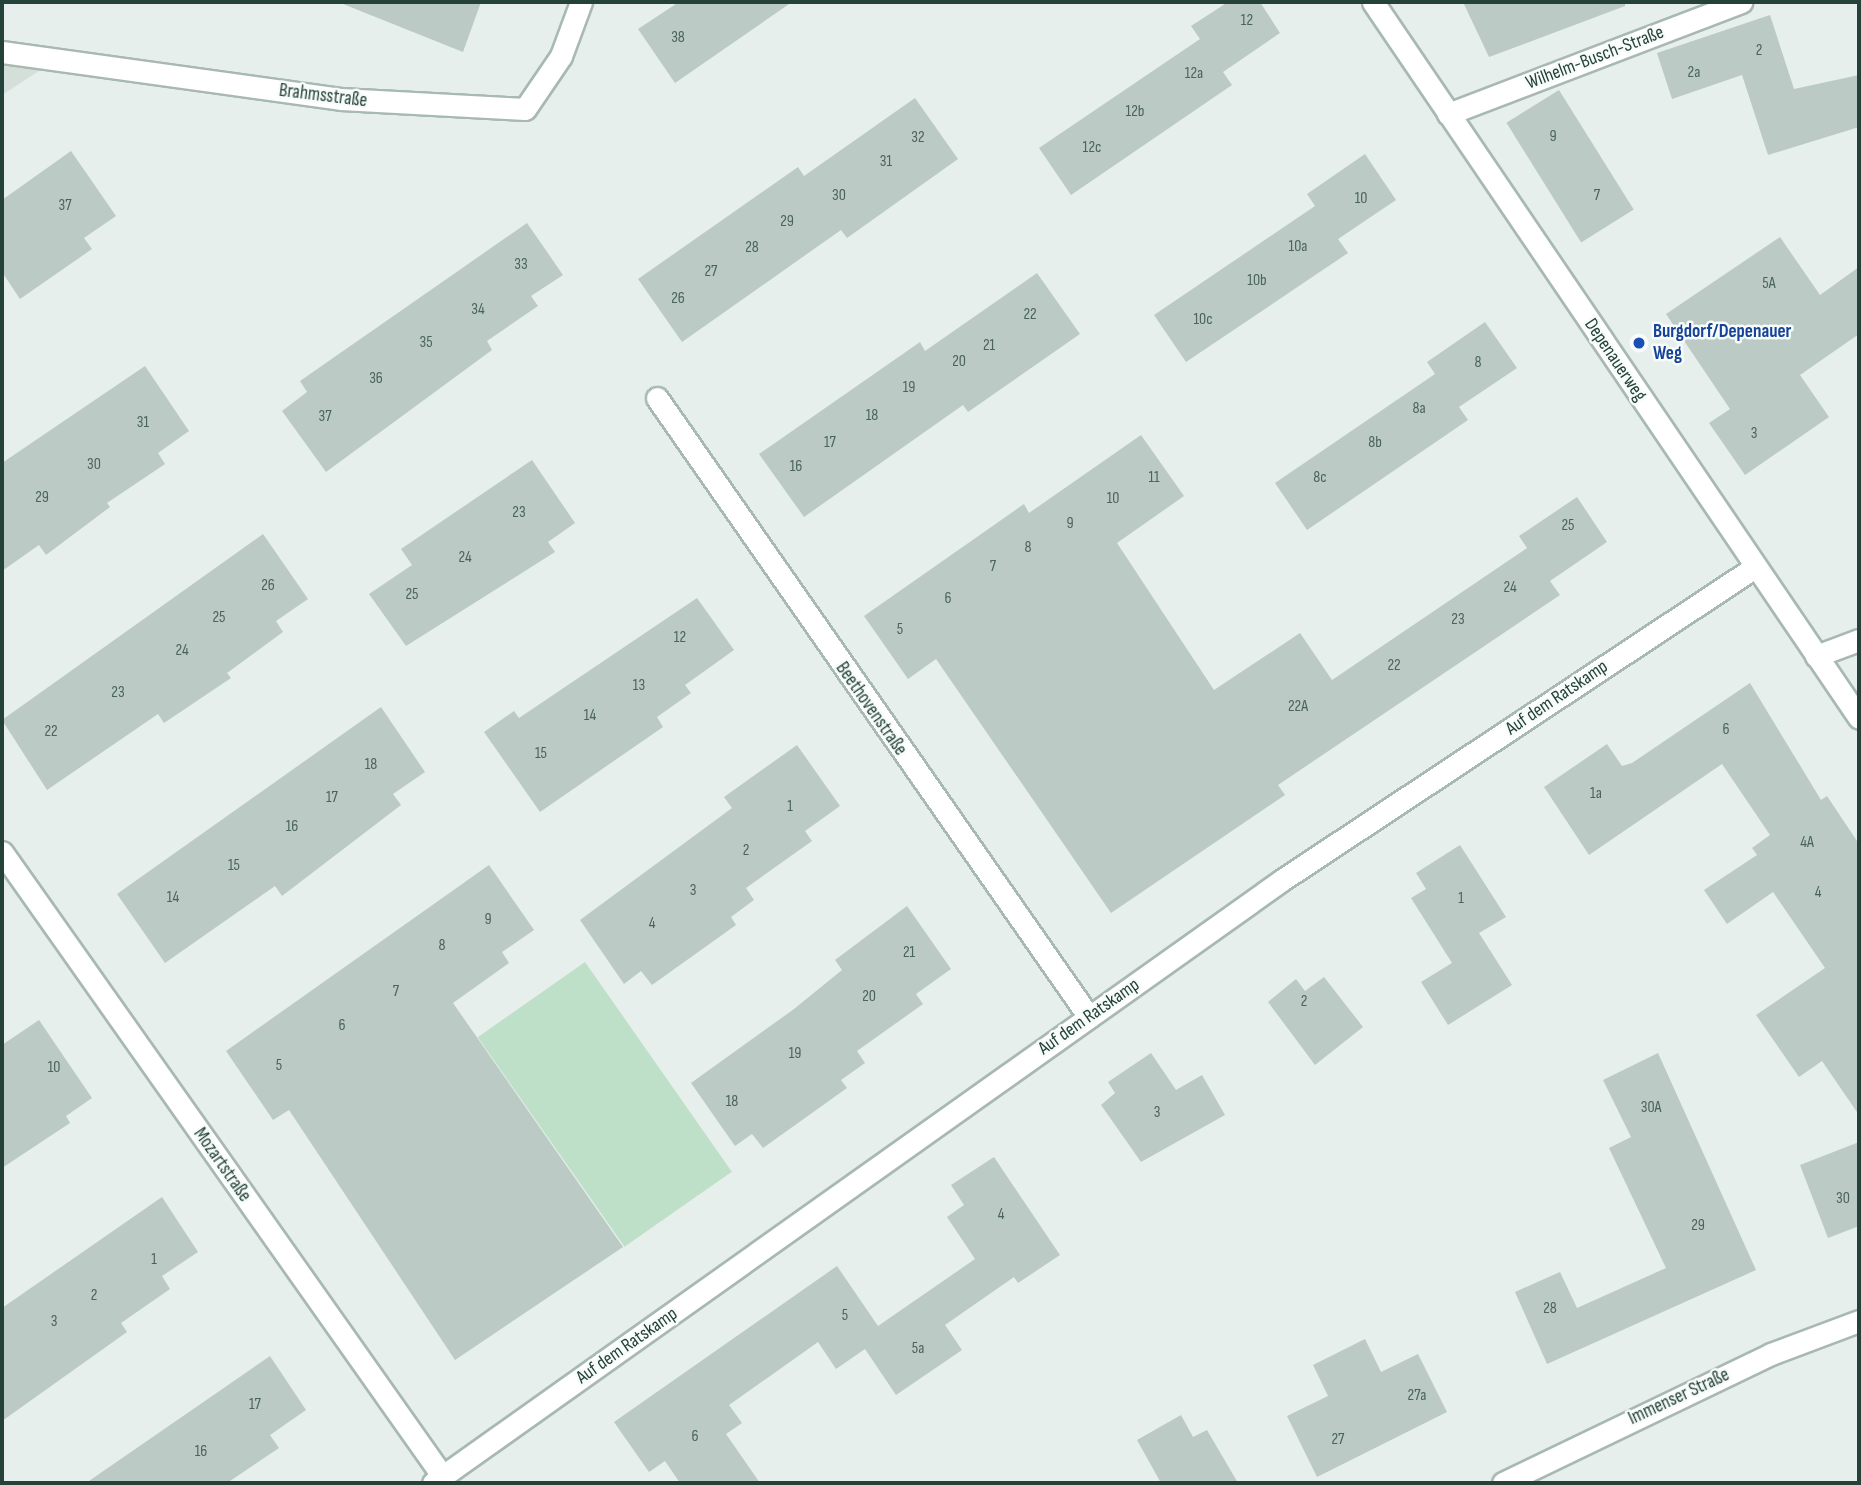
<!DOCTYPE html>
<meta charset="utf-8">
<style>
body{margin:0}
#map{position:relative;width:1861px;height:1485px;overflow:hidden;background:#e6efeb;font-family:"Sofia Sans Condensed",sans-serif}
div>[style]{position:absolute}
.built>*{inset:0;background:#d4dfda}
.green>*{inset:0;background:#bfe0c8;transform-origin:0 0}
.building>*{inset:0;background:#bbcac4;transform-origin:0 0}
.roads{filter:drop-shadow(2px 0 #a8b8b2) drop-shadow(-2px 0 #a8b8b2) drop-shadow(0 2px #a8b8b2) drop-shadow(0 -2px #a8b8b2)}
.street>*{height:21px;margin:-10.5px;padding:0 10.5px;transform-origin:10.5px;border-radius:10.5px;background:#fff}
.secondary>*{height:21px;margin:-10.5px;padding:0 10.5px;transform-origin:10.5px;border-radius:10.5px;background:#fff}
.dots>*{width:19px;height:19px;translate:-50% -50%;box-sizing:border-box;border:4px solid #f7fbf9;border-radius:50%}
span{translate:-50% -50%;white-space:nowrap;text-align:center;line-height:1.15;-webkit-text-stroke:5px #f7fbf9;paint-order:stroke}
.number-label{font-size:16px;color:#4a645c}
.number-label span{-webkit-text-stroke-width:0}
.street-label{font-size:19px;color:#24423a}
.transit-label{font-size:19px;color:#164399;font-weight:700}
.left{translate:0 -50%;text-align:left}
.frame{position:absolute;inset:0;border:4px solid #24423a;pointer-events:none}
</style>
<div id="map">
<div class="built">
<i style="clip-path:polygon(2px 62px,42px 69px,2px 95px)"></i>
</div>
<div class="green">
<i style="left:585px;top:962px;width:256px;height:131px;rotate:55deg"></i>
</div>
<div class="building">
<i style="clip-path:polygon(338px 2px,481px 2px,463px 52px)"></i>
<i style="clip-path:polygon(679px 2px,792px 2px,675px 83px,638px 29px)"></i>
<i style="clip-path:polygon(1228px 2px,1260px 2px,1280px 33px,1223px 72px,1232px 85px,1071px 195px,1039px 148px,1200px 39px,1191px 26px)"></i>
<i style="clip-path:polygon(1463px 2px,1625px 2px,1625px 6px,1489px 57px)"></i>
<i style="clip-path:polygon(1770px 15px,1794px 89px,1859px 75px,1859px 127px,1768px 155px,1742px 75px,1672px 99px,1657px 53px)"></i>
<i style="left:1559px;top:90px;width:141px;height:62px;rotate:58deg"></i>
<i style="clip-path:polygon(915px 98px,958px 159px,847px 238px,841px 230px,682px 342px,638px 279px,798px 167px,804px 176px)"></i>
<i style="clip-path:polygon(71px 151px,116px 216px,84px 238px,92px 249px,20px 299px,2px 272px,2px 200px)"></i>
<i style="clip-path:polygon(1365px 154px,1396px 200px,1338px 239px,1348px 253px,1186px 362px,1154px 315px,1315px 206px,1307px 194px)"></i>
<i style="clip-path:polygon(527px 223px,563px 275px,531px 296px,538px 306px,487px 341px,492px 350px,326px 472px,282px 411px,307px 392px,300px 381px)"></i>
<i style="clip-path:polygon(1780px 237px,1820px 295px,1859px 267px,1859px 334px,1800px 375px,1829px 417px,1745px 475px,1709px 423px,1730px 409px,1666px 314px)"></i>
<i style="clip-path:polygon(1037px 273px,1080px 334px,968px 412px,963px 405px,804px 517px,759px 454px,920px 342px,925px 351px)"></i>
<i style="clip-path:polygon(1485px 322px,1517px 368px,1459px 407px,1468px 420px,1307px 530px,1275px 483px,1435px 374px,1427px 362px)"></i>
<i style="clip-path:polygon(145px 366px,189px 431px,158px 453px,165px 464px,107px 503px,110px 507px,46px 555px,39px 545px,2px 571px,2px 463px)"></i>
<i style="clip-path:polygon(1141px 435px,1184px 496px,1117px 543px,1214px 690px,1300px 633px,1332px 680px,1527px 548px,1519px 536px,1577px 497px,1607px 542px,1550px 581px,1560px 595px,1278px 785px,1285px 795px,1111px 913px,936px 659px,908px 679px,864px 616px,1024px 504px,1029px 513px)"></i>
<i style="clip-path:polygon(532px 460px,575px 523px,548px 542px,555px 552px,406px 646px,369px 594px,412px 565px,401px 549px)"></i>
<i style="clip-path:polygon(263px 534px,308px 599px,276px 621px,283px 632px,227px 673px,231px 678px,164px 723px,158px 714px,47px 790px,2px 720px)"></i>
<i style="clip-path:polygon(697px 598px,734px 650px,685px 685px,691px 693px,657px 717px,663px 727px,540px 812px,484px 732px,514px 711px,519px 718px)"></i>
<i style="clip-path:polygon(1750px 683px,1821px 800px,1827px 796px,1859px 844px,1859px 1115px,1822px 1061px,1799px 1077px,1756px 1015px,1825px 968px,1773px 892px,1727px 924px,1704px 890px,1757px 855px,1752px 848px,1770px 835px,1722px 764px,1589px 855px,1544px 787px,1607px 744px,1622px 766px,1632px 763px)"></i>
<i style="clip-path:polygon(381px 707px,425px 772px,393px 794px,401px 805px,282px 896px,275px 886px,165px 963px,117px 894px)"></i>
<i style="clip-path:polygon(797px 745px,840px 806px,805px 831px,812px 841px,746px 888px,754px 900px,731px 917px,736px 925px,652px 985px,641px 971px,624px 984px,580px 920px,732px 808px,724px 797px)"></i>
<i style="clip-path:polygon(1460px 845px,1506px 917px,1479px 933px,1512px 985px,1448px 1025px,1421px 982px,1452px 963px,1411px 898px,1426px 889px,1416px 873px)"></i>
<i style="clip-path:polygon(489px 865px,534px 930px,502px 952px,509px 963px,453px 1003px,623px 1247px,455px 1360px,289px 1110px,273px 1120px,226px 1051px)"></i>
<i style="clip-path:polygon(907px 906px,951px 969px,916px 994px,923px 1004px,857px 1051px,865px 1063px,841px 1080px,847px 1088px,763px 1148px,752px 1134px,735px 1146px,691px 1083px,794px 1009px,842px 970px,835px 960px)"></i>
<i style="clip-path:polygon(1324px 977px,1363px 1027px,1315px 1065px,1268px 1002px,1296px 979px,1305px 991px)"></i>
<i style="clip-path:polygon(39px 1020px,92px 1098px,66px 1116px,70px 1123px,2px 1168px,2px 1045px)"></i>
<i style="clip-path:polygon(1151px 1053px,1176px 1090px,1202px 1075px,1225px 1115px,1141px 1162px,1101px 1105px,1115px 1093px,1108px 1082px)"></i>
<i style="clip-path:polygon(1658px 1053px,1756px 1270px,1547px 1364px,1515px 1292px,1560px 1272px,1577px 1308px,1666px 1268px,1609px 1148px,1631px 1137px,1603px 1080px)"></i>
<i style="clip-path:polygon(1859px 1142px,1859px 1226px,1828px 1238px,1800px 1165px)"></i>
<i style="clip-path:polygon(994px 1157px,1060px 1255px,1018px 1283px,1014px 1277px,945px 1325px,962px 1350px,896px 1395px,865px 1349px,836px 1369px,818px 1342px,729px 1405px,742px 1423px,726px 1434px,760px 1483px,680px 1483px,665px 1461px,649px 1472px,614px 1422px,837px 1266px,878px 1326px,975px 1259px,947px 1217px,964px 1205px,951px 1185px)"></i>
<i style="clip-path:polygon(162px 1197px,198px 1252px,162px 1276px,170px 1289px,121px 1323px,127px 1332px,2px 1421px,2px 1308px)"></i>
<i style="clip-path:polygon(1365px 1339px,1381px 1372px,1418px 1354px,1447px 1412px,1317px 1477px,1287px 1416px,1328px 1396px,1313px 1365px)"></i>
<i style="clip-path:polygon(270px 1356px,306px 1410px,270px 1435px,279px 1448px,227px 1483px,86px 1483px)"></i>
<i style="clip-path:polygon(1181px 1415px,1193px 1437px,1207px 1430px,1238px 1483px,1161px 1483px,1137px 1440px)"></i>
</div>
<div class="roads">
<div class="street">
<i style="left:1373px;top:2px;width:865px;rotate:55.83deg"></i>
<i style="left:2px;top:52px;width:342px;rotate:7.9deg"></i>
<i style="left:341px;top:99px;width:184px;rotate:3.1deg"></i>
<i style="left:525px;top:109px;width:64px;rotate:-55.8deg"></i>
<i style="left:561px;top:56px;width:58px;rotate:-69.7deg"></i>
<i style="left:1448px;top:114px;width:314px;rotate:-20.9deg"></i>
<i style="left:657px;top:398px;width:755px;rotate:55.09deg"></i>
<i style="left:1816px;top:656px;width:46px;rotate:-20.4deg"></i>
<i style="left:2px;top:852px;width:765px;rotate:54.79deg"></i>
<i style="left:433px;top:1483px;width:1041px;rotate:-35.38deg"></i>
<i style="left:1282px;top:880px;width:567px;rotate:-33.49deg"></i>
</div>
<div class="secondary">
<i style="left:1503px;top:1483px;width:297px;rotate:-25.7deg"></i>
<i style="left:1771px;top:1354px;width:94px;rotate:-20.6deg"></i>
</div>
</div>
<div class="dots">
<i style="left:1639px;top:343px;background:#1a4fb4"></i>
</div>
<div class="number-label">
<span style="left:1247px;top:21px">12</span>
<span style="left:678px;top:38px">38</span>
<span style="left:1759px;top:51px">2</span>
<span style="left:1694px;top:73px">2a</span>
<span style="left:1194px;top:74px">12a</span>
<span style="left:1135px;top:112px">12b</span>
<span style="left:1553px;top:137px">9</span>
<span style="left:918px;top:138px">32</span>
<span style="left:1092px;top:148px">12c</span>
<span style="left:886px;top:162px">31</span>
<span style="left:839px;top:196px">30</span>
<span style="left:1597px;top:196px">7</span>
<span style="left:1361px;top:199px">10</span>
<span style="left:65px;top:206px">37</span>
<span style="left:787px;top:222px">29</span>
<span style="left:1298px;top:247px">10a</span>
<span style="left:752px;top:248px">28</span>
<span style="left:521px;top:265px">33</span>
<span style="left:711px;top:272px">27</span>
<span style="left:1257px;top:281px">10b</span>
<span style="left:1769px;top:284px">5A</span>
<span style="left:678px;top:299px">26</span>
<span style="left:478px;top:310px">34</span>
<span style="left:1030px;top:315px">22</span>
<span style="left:1203px;top:320px">10c</span>
<span style="left:426px;top:343px">35</span>
<span style="left:989px;top:346px">21</span>
<span style="left:959px;top:362px">20</span>
<span style="left:1478px;top:363px">8</span>
<span style="left:376px;top:379px">36</span>
<span style="left:909px;top:388px">19</span>
<span style="left:1419px;top:409px">8a</span>
<span style="left:872px;top:416px">18</span>
<span style="left:325px;top:417px">37</span>
<span style="left:143px;top:423px">31</span>
<span style="left:1754px;top:434px">3</span>
<span style="left:830px;top:443px">17</span>
<span style="left:1375px;top:443px">8b</span>
<span style="left:94px;top:465px">30</span>
<span style="left:796px;top:467px">16</span>
<span style="left:1154px;top:478px">11</span>
<span style="left:1320px;top:478px">8c</span>
<span style="left:42px;top:498px">29</span>
<span style="left:1113px;top:499px">10</span>
<span style="left:519px;top:513px">23</span>
<span style="left:1070px;top:524px">9</span>
<span style="left:1568px;top:526px">25</span>
<span style="left:1028px;top:548px">8</span>
<span style="left:465px;top:558px">24</span>
<span style="left:993px;top:567px">7</span>
<span style="left:268px;top:586px">26</span>
<span style="left:1510px;top:588px">24</span>
<span style="left:412px;top:595px">25</span>
<span style="left:948px;top:599px">6</span>
<span style="left:219px;top:618px">25</span>
<span style="left:1458px;top:620px">23</span>
<span style="left:900px;top:630px">5</span>
<span style="left:680px;top:638px">12</span>
<span style="left:182px;top:651px">24</span>
<span style="left:1394px;top:666px">22</span>
<span style="left:639px;top:686px">13</span>
<span style="left:118px;top:693px">23</span>
<span style="left:1298px;top:707px">22A</span>
<span style="left:590px;top:716px">14</span>
<span style="left:1726px;top:730px">6</span>
<span style="left:51px;top:732px">22</span>
<span style="left:541px;top:754px">15</span>
<span style="left:371px;top:765px">18</span>
<span style="left:1596px;top:794px">1a</span>
<span style="left:332px;top:798px">17</span>
<span style="left:790px;top:807px">1</span>
<span style="left:292px;top:827px">16</span>
<span style="left:1807px;top:843px">4A</span>
<span style="left:746px;top:851px">2</span>
<span style="left:234px;top:866px">15</span>
<span style="left:693px;top:891px">3</span>
<span style="left:1818px;top:893px">4</span>
<span style="left:173px;top:898px">14</span>
<span style="left:1461px;top:899px">1</span>
<span style="left:488px;top:920px">9</span>
<span style="left:652px;top:924px">4</span>
<span style="left:442px;top:946px">8</span>
<span style="left:909px;top:953px">21</span>
<span style="left:396px;top:992px">7</span>
<span style="left:869px;top:997px">20</span>
<span style="left:1304px;top:1002px">2</span>
<span style="left:342px;top:1026px">6</span>
<span style="left:795px;top:1054px">19</span>
<span style="left:279px;top:1066px">5</span>
<span style="left:54px;top:1068px">10</span>
<span style="left:732px;top:1102px">18</span>
<span style="left:1651px;top:1108px">30A</span>
<span style="left:1157px;top:1113px">3</span>
<span style="left:1843px;top:1199px">30</span>
<span style="left:1001px;top:1215px">4</span>
<span style="left:1698px;top:1226px">29</span>
<span style="left:154px;top:1260px">1</span>
<span style="left:94px;top:1296px">2</span>
<span style="left:1550px;top:1309px">28</span>
<span style="left:845px;top:1316px">5</span>
<span style="left:54px;top:1322px">3</span>
<span style="left:918px;top:1349px">5a</span>
<span style="left:1417px;top:1396px">27a</span>
<span style="left:255px;top:1405px">17</span>
<span style="left:695px;top:1437px">6</span>
<span style="left:1338px;top:1440px">27</span>
<span style="left:201px;top:1452px">16</span>
</div>
<div class="street-label">
<span style="left:1595px;top:58px;rotate:-21deg">Wilhelm-Busch-Straße</span>
<span style="left:323px;top:96px;rotate:7deg">Brahmsstraße</span>
<span style="left:1615px;top:360px;rotate:56deg">Depenauerweg</span>
<span style="left:1557px;top:698px;rotate:-34deg">Auf dem Ratskamp</span>
<span style="left:871px;top:709px;rotate:55deg">Beethovenstraße</span>
<span style="left:1089px;top:1017px;rotate:-35deg">Auf dem Ratskamp</span>
<span style="left:222px;top:1165px;rotate:55deg">Mozartstraße</span>
<span style="left:627px;top:1346px;rotate:-35deg">Auf dem Ratskamp</span>
<span style="left:1679px;top:1397px;rotate:-25deg">Immenser Straße</span>
</div>
<div class="transit-label">
<span class="left" style="left:1653px;top:343px">Burgdorf/Depenauer<br>Weg</span>
</div>
<div class="frame"></div>
</div>
